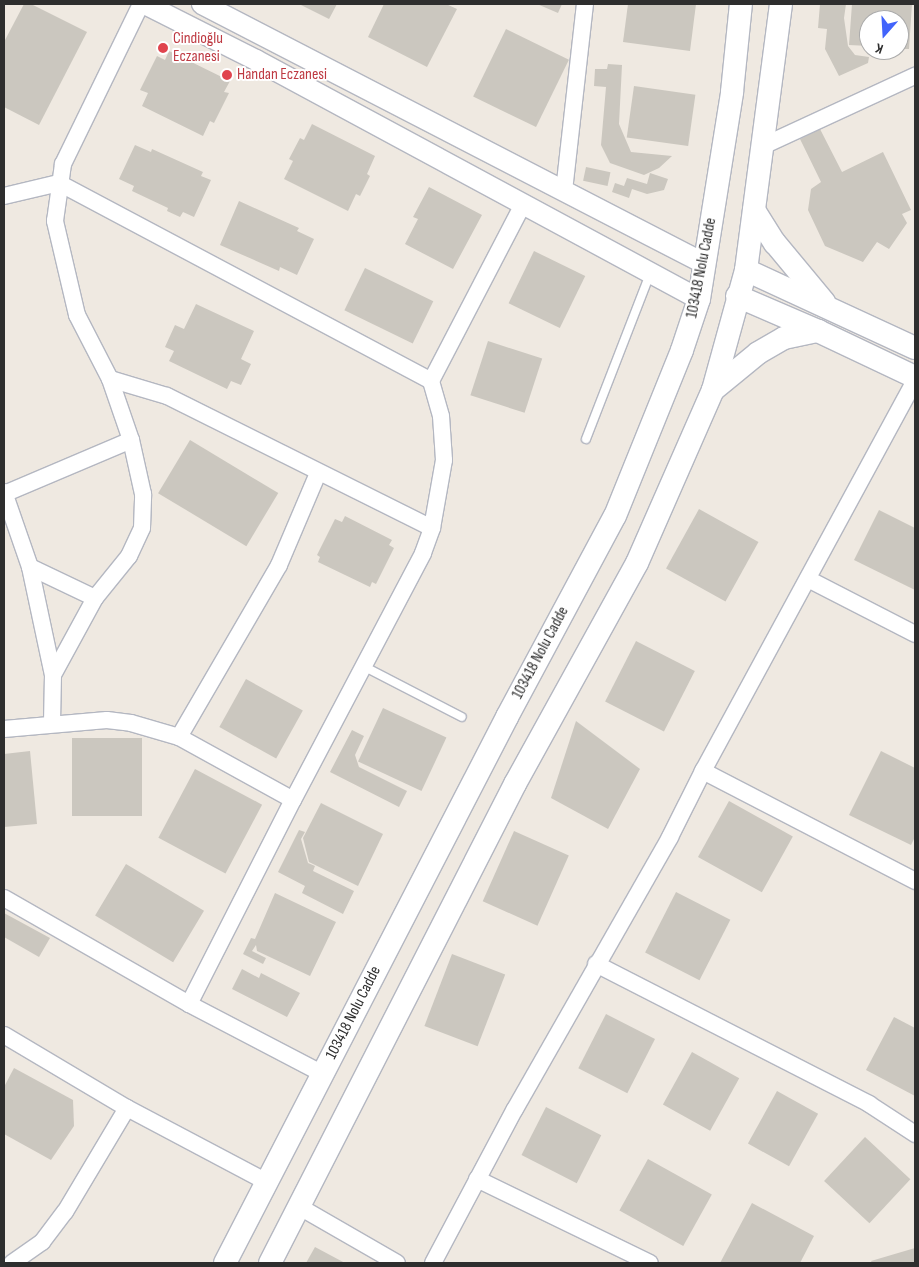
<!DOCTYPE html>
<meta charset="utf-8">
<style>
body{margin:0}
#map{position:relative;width:919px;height:1267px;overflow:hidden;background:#efe9e1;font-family:"Sofia Sans Condensed",sans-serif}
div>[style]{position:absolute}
.building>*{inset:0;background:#cbc7bf;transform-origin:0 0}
.roads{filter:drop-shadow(1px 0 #b4b7c1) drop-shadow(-1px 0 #b4b7c1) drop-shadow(0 1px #b4b7c1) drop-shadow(0 -1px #b4b7c1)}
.service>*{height:8px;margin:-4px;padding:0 4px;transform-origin:4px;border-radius:4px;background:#fff}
.minor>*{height:16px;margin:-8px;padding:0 8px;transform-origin:8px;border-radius:8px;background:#fff}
.tertiary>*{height:20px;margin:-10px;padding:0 10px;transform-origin:10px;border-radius:10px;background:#fff}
.secondary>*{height:22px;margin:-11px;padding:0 11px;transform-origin:11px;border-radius:11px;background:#fff}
.dots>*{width:14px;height:14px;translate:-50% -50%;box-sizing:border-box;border:2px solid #fff;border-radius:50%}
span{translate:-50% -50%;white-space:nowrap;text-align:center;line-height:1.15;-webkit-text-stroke:4px #fff;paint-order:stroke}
.health-label{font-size:16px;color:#be3a42}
.left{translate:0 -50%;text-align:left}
.street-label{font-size:16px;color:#2e2e2e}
.frame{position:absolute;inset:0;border:5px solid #2e2e2e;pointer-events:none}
.north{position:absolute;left:859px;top:10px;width:50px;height:50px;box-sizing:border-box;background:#fff;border:1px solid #ababab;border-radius:50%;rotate:199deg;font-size:14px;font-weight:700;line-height:20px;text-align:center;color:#2e2e2e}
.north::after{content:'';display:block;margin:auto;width:18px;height:22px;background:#4264fb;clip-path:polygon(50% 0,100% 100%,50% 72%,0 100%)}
</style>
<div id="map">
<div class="building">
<i style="clip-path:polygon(24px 4px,31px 4px,87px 32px,39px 125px,4px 107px,4px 42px)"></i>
<i style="clip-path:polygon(299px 4px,337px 4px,329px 19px)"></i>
<i style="clip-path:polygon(384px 4px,446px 4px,457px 9px,427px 67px,368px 37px)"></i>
<i style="clip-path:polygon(537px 4px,562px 4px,558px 13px)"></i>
<i style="clip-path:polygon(628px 4px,696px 4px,690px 51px,623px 42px)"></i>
<i style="clip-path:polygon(820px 4px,846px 4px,844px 18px,848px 46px,855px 55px,869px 57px,868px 63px,839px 76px,825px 49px,827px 29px,818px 28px)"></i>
<i style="clip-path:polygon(852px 4px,912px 4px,909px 49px,899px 49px,899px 20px,869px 20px,869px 46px,849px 45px)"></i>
<i style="left:506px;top:29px;width:70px;height:75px;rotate:26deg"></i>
<i style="clip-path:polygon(169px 51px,230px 81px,224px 92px,229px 93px,214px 123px,210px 121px,203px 136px,142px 106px,148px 93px,140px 90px,157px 56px,165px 60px)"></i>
<i style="clip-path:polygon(608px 64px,622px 65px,619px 124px,631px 152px,672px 156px,659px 168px,644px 175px,610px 163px,601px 145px,606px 87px,594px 86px,595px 69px,607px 69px)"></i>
<i style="left:634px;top:86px;width:62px;height:52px;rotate:8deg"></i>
<i style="clip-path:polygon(312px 124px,375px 156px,367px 174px,370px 176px,360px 196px,356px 194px,348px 211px,284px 179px,293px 161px,289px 159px,300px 138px,304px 140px)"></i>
<i style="clip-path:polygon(820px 129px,842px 172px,883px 152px,911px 210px,902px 214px,907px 223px,889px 249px,877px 242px,863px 262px,825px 246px,808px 210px,811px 189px,821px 182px,800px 139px)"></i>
<i style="clip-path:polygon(135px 145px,151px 152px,152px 149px,203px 172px,201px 176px,211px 180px,194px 217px,183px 212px,180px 217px,167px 211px,168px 208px,132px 191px,134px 186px,119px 179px)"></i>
<i style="left:586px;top:167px;width:25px;height:14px;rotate:12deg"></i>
<i style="clip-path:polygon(650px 173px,668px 179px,664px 190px,647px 194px,632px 189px,629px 198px,612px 192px,615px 183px,624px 186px,627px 178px,647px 184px)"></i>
<i style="clip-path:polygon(429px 187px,482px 215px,453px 269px,405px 244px,418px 219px,413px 217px)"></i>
<i style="clip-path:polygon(239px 201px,299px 228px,297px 231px,314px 239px,297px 275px,280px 267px,279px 271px,220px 245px)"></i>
<i style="left:534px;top:251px;width:57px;height:58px;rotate:26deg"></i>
<i style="left:365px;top:268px;width:76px;height:47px;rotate:26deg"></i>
<i style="clip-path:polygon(196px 304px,254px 331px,241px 359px,251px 364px,241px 385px,231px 381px,227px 389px,169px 361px,174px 351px,165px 347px,175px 325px,184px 329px)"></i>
<i style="left:488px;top:341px;width:57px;height:57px;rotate:18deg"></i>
<i style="left:190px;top:440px;width:103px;height:62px;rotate:31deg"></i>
<i style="left:699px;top:509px;width:68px;height:68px;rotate:29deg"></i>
<i style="clip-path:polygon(879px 510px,915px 528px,915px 590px,854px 560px)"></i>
<i style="clip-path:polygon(345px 516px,392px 540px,389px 545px,394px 548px,376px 584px,372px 582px,370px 587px,318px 562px,320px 557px,317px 555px,335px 519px,342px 522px)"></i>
<i style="left:636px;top:641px;width:66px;height:68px;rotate:27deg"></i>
<i style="left:246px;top:679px;width:65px;height:55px;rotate:29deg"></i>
<i style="left:383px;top:708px;width:70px;height:59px;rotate:25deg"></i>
<i style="clip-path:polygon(576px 721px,640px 769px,608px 829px,551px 798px)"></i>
<i style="clip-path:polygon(352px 730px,364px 736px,355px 755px,359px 767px,407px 791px,399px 807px,330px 772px)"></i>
<i style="left:72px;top:738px;width:70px;height:78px"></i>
<i style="clip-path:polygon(30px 751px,37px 824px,4px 827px,4px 754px)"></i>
<i style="clip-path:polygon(881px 751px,915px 768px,915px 837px,911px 845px,849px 815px)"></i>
<i style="left:195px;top:769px;width:76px;height:78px;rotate:28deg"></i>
<i style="left:729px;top:801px;width:73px;height:64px;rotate:29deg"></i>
<i style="clip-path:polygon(321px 803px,383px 834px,358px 886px,309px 862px,303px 838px)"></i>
<i style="clip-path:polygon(299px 830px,305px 832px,301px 839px,308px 863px,315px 866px,313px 871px,354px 891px,343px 914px,302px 893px,305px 886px,278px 872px)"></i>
<i style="left:514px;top:831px;width:60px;height:77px;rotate:24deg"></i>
<i style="left:126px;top:864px;width:91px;height:60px;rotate:31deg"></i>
<i style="left:676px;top:892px;width:61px;height:68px;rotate:27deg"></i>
<i style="clip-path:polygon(275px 893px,336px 922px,310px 976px,257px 951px,256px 945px,252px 951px,266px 958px,263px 964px,243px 954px,251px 938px,255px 939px)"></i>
<i style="clip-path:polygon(4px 913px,50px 938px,39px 957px,4px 937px)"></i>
<i style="left:452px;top:954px;width:57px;height:77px;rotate:21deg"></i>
<i style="clip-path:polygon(242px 969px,259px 978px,261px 973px,300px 993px,287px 1017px,232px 989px)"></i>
<i style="left:606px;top:1014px;width:55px;height:61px;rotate:27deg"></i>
<i style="clip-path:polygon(894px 1017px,915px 1028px,915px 1096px,866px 1070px)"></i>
<i style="left:692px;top:1052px;width:54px;height:60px;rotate:29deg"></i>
<i style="clip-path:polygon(14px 1068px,73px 1100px,74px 1126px,51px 1160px,4px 1134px,4px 1087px)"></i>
<i style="left:777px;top:1091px;width:47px;height:60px;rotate:29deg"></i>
<i style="left:546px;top:1107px;width:62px;height:54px;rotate:27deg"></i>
<i style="left:865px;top:1137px;width:62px;height:60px;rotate:43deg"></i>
<i style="left:648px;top:1159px;width:73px;height:59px;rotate:29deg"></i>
<i style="clip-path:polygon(752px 1203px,814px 1236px,800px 1263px,720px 1263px)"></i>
<i style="clip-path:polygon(315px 1247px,345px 1263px,306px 1263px)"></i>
<i style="clip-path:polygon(915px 1248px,915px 1263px,872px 1263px,871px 1261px)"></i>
</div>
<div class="roads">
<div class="service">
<i style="left:586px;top:439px;width:177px;rotate:-68.8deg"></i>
<i style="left:363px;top:666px;width:111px;rotate:27.3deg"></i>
</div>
<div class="minor">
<i style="left:761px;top:147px;width:170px;rotate:-24.8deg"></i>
<i style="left:564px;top:191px;width:188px;rotate:-83.6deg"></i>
<i style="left:4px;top:196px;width:57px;rotate:-13.3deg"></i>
<i style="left:59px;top:183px;width:421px;rotate:28deg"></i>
<i style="left:110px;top:379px;width:59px;rotate:16.6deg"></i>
<i style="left:167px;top:396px;width:296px;rotate:26.5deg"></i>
<i style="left:4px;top:492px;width:79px;rotate:70.9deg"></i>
<i style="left:30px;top:567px;width:110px;rotate:78deg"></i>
<i style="left:53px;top:675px;width:48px;rotate:91.2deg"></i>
<i style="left:4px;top:494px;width:138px;rotate:-23deg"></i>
<i style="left:30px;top:567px;width:72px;rotate:25.5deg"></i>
<i style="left:808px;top:579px;width:120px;rotate:27.2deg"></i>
<i style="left:53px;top:675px;width:88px;rotate:-61.4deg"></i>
<i style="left:95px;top:598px;width:54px;rotate:-51deg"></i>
<i style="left:129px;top:556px;width:31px;rotate:-65deg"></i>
<i style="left:142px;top:528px;width:34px;rotate:-88deg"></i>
<i style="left:143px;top:494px;width:55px;rotate:-102.5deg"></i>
<i style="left:131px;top:440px;width:65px;rotate:-109deg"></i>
<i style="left:110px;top:379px;width:72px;rotate:-117.3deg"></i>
<i style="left:77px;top:315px;width:97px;rotate:-103.2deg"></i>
<i style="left:55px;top:221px;width:58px;rotate:-82deg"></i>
<i style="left:63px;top:164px;width:178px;rotate:-64deg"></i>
<i style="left:4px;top:729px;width:103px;rotate:-5deg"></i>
<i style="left:107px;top:720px;width:24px;rotate:7deg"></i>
<i style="left:131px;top:723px;width:50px;rotate:16.3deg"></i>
<i style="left:179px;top:737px;width:130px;rotate:28.9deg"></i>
<i style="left:179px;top:737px;width:199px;rotate:-59.8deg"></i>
<i style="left:279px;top:565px;width:100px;rotate:-67deg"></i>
<i style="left:703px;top:771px;width:239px;rotate:27.4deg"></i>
<i style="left:4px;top:898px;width:213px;rotate:29.8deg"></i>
<i style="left:189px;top:1004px;width:151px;rotate:27.6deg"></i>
<i style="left:596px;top:964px;width:307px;rotate:27.1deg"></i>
<i style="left:869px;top:1104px;width:55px;rotate:33.1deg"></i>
<i style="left:189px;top:1004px;width:229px;rotate:-63deg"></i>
<i style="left:293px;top:800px;width:279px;rotate:-62.2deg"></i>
<i style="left:423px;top:553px;width:27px;rotate:-70deg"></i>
<i style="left:432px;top:528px;width:69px;rotate:-80deg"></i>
<i style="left:444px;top:460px;width:44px;rotate:-93.9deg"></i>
<i style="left:441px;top:416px;width:36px;rotate:-106deg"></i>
<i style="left:431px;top:381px;width:199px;rotate:-62.5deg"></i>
<i style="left:4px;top:1035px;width:143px;rotate:30.7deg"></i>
<i style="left:127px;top:1108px;width:158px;rotate:27.9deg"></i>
<i style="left:477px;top:1179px;width:192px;rotate:25.9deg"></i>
<i style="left:298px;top:1206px;width:114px;rotate:29.9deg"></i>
<i style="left:12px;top:1263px;width:37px;rotate:-35deg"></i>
<i style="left:42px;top:1242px;width:38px;rotate:-53deg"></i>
<i style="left:65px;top:1212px;width:121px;rotate:-59.2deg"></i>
<i style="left:433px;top:1263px;width:174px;rotate:-62deg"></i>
<i style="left:515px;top:1109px;width:313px;rotate:-60.3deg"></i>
<i style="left:670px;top:837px;width:74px;rotate:-63.4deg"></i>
<i style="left:703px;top:771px;width:444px;rotate:-61.5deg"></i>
</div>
<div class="tertiary">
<i style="left:145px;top:4px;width:124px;rotate:26.8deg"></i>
<i style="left:256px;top:60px;width:503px;rotate:28.35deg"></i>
<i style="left:202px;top:4px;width:566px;rotate:27.33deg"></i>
</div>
<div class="secondary">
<i style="left:754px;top:210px;width:39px;rotate:58deg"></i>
<i style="left:775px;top:243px;width:77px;rotate:50.3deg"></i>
<i style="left:746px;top:270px;width:186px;rotate:24.8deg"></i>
<i style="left:737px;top:296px;width:88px;rotate:23.4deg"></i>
<i style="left:818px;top:331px;width:107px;rotate:25.4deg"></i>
<i style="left:713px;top:390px;width:58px;rotate:-39.4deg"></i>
<i style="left:758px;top:353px;width:30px;rotate:-30deg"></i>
<i style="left:784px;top:338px;width:35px;rotate:-12deg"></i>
<i style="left:225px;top:1263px;width:615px;rotate:-62.68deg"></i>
<i style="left:507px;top:717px;width:228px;rotate:-61.8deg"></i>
<i style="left:615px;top:516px;width:179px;rotate:-68deg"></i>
<i style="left:682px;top:350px;width:54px;rotate:-71.6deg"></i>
<i style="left:699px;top:299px;width:210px;rotate:-80.9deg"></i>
<i style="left:732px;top:92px;width:88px;rotate:-84.2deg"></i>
<i style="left:270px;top:1263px;width:538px;rotate:-62.91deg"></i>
<i style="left:515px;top:784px;width:252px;rotate:-61.1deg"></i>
<i style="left:637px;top:563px;width:189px;rotate:-66.3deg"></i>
<i style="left:713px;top:390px;width:124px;rotate:-74.6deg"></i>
<i style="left:746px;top:270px;width:268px;rotate:-82.5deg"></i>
</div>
</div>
<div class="dots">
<i style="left:163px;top:48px;background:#e0444e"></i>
<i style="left:227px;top:75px;background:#e0444e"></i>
</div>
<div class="health-label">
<span class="left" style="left:173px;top:48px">Cindioğlu<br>Eczanesi</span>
<span class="left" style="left:237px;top:75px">Handan Eczanesi</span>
</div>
<div class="street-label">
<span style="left:702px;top:268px;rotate:-79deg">103418 Nolu Cadde</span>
<span style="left:541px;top:653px;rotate:-62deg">103418 Nolu Cadde</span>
<span style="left:354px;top:1013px;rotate:-63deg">103418 Nolu Cadde</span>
</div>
<div class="frame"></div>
<div class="north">K</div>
</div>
